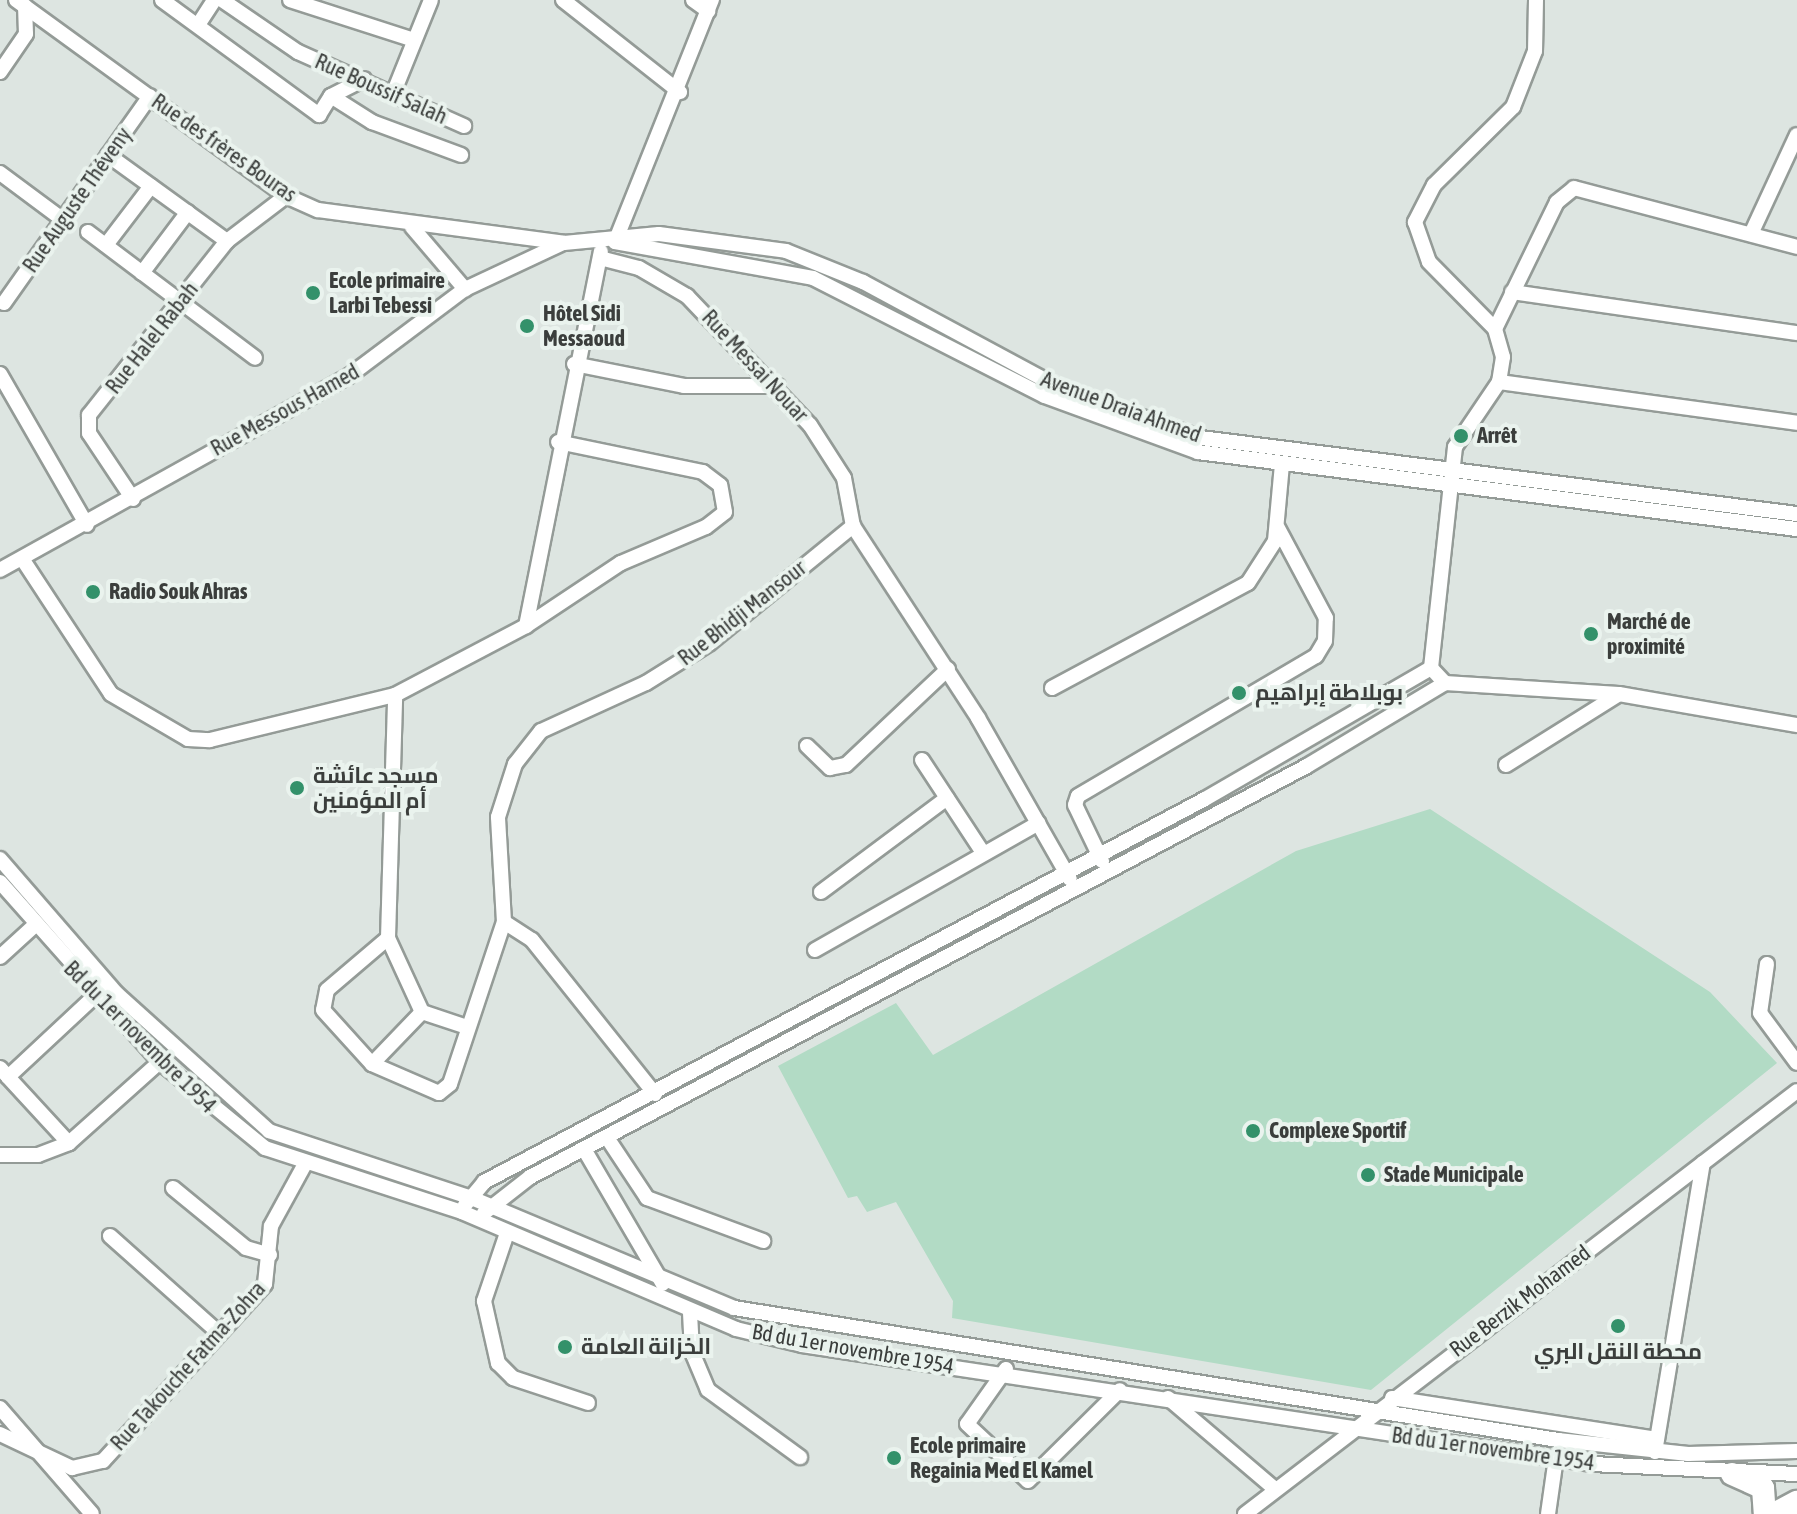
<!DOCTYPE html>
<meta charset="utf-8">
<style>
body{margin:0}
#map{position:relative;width:1797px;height:1514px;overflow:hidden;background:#dde5e1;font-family:"Asap Condensed",Cairo,sans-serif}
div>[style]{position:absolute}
.green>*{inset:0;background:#b2dbc5}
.roads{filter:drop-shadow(2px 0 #949b97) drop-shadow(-2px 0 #949b97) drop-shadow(0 2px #949b97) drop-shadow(0 -2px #949b97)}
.minor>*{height:14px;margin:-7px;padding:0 7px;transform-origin:7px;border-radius:7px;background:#fff}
.highway>*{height:22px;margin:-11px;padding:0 11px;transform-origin:11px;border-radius:11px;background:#fff}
.dots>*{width:22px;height:22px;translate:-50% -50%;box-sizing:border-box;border:4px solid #eaf3ee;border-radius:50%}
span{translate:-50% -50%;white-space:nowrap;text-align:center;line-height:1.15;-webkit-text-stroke:8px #eaf3ee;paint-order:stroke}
.street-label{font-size:22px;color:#3b3e3c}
.poi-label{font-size:22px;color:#3b3e3c;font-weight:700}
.left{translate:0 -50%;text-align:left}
</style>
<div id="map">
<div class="green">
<i style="clip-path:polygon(1430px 809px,1710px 992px,1777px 1063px,1371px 1390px,952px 1318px,953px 1301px,896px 1202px,867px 1212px,857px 1196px,848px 1198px,778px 1066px,896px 1003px,933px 1055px,1296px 851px)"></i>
</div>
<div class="roads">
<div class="minor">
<i style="left:16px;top:0;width:334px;rotate:36deg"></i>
<i style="left:286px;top:196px;width:35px;rotate:24deg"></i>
<i style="left:318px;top:210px;width:248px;rotate:7.6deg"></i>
<i style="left:564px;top:243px;width:95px;rotate:-5.4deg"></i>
<i style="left:659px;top:234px;width:128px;rotate:7.6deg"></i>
<i style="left:786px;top:251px;width:83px;rotate:21.9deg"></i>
<i style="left:863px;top:282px;width:224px;rotate:28.3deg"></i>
<i style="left:1060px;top:388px;width:150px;rotate:19.5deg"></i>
<i style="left:1201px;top:438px;width:601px;rotate:7.27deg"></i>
<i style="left:162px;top:0;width:195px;rotate:36.2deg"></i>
<i style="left:319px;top:115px;width:22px;rotate:-58deg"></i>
<i style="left:331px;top:96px;width:37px;rotate:-27deg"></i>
<i style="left:222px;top:0;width:92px;rotate:34.4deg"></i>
<i style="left:298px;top:52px;width:182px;rotate:24deg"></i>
<i style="left:290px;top:0;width:130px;rotate:17.9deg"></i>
<i style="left:563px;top:0;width:149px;rotate:38.2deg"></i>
<i style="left:693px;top:0;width:19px;rotate:36deg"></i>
<i style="left:1536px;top:0;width:51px;rotate:91.1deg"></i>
<i style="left:1535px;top:51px;width:60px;rotate:111.4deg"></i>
<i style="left:1513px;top:107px;width:111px;rotate:135.4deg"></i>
<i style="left:1434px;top:185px;width:42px;rotate:117.2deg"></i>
<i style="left:1415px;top:222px;width:42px;rotate:70.7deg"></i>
<i style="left:1429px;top:262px;width:94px;rotate:45.4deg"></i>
<i style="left:1495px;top:329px;width:29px;rotate:74deg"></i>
<i style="left:1503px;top:357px;width:25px;rotate:99deg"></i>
<i style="left:1499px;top:382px;width:78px;rotate:124.1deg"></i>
<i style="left:1455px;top:447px;width:222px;rotate:96.2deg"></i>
<i style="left:1431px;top:668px;width:21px;rotate:47deg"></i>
<i style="left:1445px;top:683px;width:174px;rotate:3.6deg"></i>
<i style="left:1619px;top:694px;width:181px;rotate:9.9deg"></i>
<i style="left:198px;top:25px;width:30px;rotate:-57deg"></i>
<i style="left:0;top:72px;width:46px;rotate:-55.6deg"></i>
<i style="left:26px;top:34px;width:28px;rotate:-92deg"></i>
<i style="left:393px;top:94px;width:101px;rotate:-68deg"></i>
<i style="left:331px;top:96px;width:49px;rotate:32.4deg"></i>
<i style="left:372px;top:122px;width:95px;rotate:20.3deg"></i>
<i style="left:108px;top:155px;width:147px;rotate:35.9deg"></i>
<i style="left:0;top:173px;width:79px;rotate:36.7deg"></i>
<i style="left:412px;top:227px;width:82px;rotate:49.5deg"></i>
<i style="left:88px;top:232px;width:209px;rotate:37deg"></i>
<i style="left:1751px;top:234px;width:109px;rotate:-65.1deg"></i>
<i style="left:615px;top:242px;width:201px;rotate:10.3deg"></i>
<i style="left:813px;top:278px;width:260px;rotate:27deg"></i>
<i style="left:1045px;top:396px;width:163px;rotate:20.1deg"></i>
<i style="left:1198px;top:452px;width:604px;rotate:7.33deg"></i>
<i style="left:615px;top:242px;width:261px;rotate:-68.2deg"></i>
<i style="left:106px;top:245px;width:74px;rotate:-52.7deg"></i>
<i style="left:600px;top:258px;width:40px;rotate:14.4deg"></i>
<i style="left:639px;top:268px;width:56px;rotate:30.3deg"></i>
<i style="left:687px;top:296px;width:178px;rotate:46.4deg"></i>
<i style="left:810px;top:425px;width:63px;rotate:57.3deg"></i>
<i style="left:844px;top:478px;width:49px;rotate:79.4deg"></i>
<i style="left:853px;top:526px;width:229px;rotate:56.9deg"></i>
<i style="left:978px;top:718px;width:185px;rotate:60.3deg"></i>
<i style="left:142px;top:273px;width:76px;rotate:-53deg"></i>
<i style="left:1512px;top:292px;width:288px;rotate:8.2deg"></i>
<i style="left:4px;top:303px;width:253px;rotate:-54.8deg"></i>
<i style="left:1495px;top:329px;width:141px;rotate:-64deg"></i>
<i style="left:1557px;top:202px;width:22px;rotate:-39deg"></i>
<i style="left:1574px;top:188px;width:231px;rotate:14.8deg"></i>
<i style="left:574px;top:364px;width:112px;rotate:11.3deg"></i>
<i style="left:684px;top:386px;width:94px"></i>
<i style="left:0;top:374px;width:174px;rotate:60.1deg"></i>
<i style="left:1499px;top:382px;width:301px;rotate:7.8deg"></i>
<i style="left:133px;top:499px;width:79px;rotate:-123.7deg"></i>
<i style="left:89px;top:433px;width:18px;rotate:-90deg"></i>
<i style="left:89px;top:415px;width:222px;rotate:-51.6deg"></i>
<i style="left:227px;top:241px;width:74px;rotate:-37.3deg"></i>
<i style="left:23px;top:560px;width:160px;rotate:56.7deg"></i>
<i style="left:111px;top:694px;width:89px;rotate:30.3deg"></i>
<i style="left:188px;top:739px;width:22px;rotate:3deg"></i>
<i style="left:210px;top:740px;width:190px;rotate:-13.7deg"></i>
<i style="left:0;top:570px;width:399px;rotate:-29.1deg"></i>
<i style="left:349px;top:376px;width:145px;rotate:-36.9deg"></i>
<i style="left:465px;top:289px;width:108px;rotate:-25.1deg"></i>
<i style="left:526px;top:626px;width:382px;rotate:-78.7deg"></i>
<i style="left:1052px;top:688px;width:222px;rotate:-28.2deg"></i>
<i style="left:1248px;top:583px;width:50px;rotate:-57.3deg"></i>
<i style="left:1275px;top:541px;width:77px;rotate:-84.8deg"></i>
<i style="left:807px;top:746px;width:32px;rotate:44deg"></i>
<i style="left:830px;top:768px;width:16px;rotate:-11deg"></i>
<i style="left:846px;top:765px;width:140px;rotate:-43.3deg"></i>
<i style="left:922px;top:760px;width:111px;rotate:56.7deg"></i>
<i style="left:1506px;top:765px;width:133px;rotate:-32.1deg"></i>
<i style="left:0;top:859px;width:179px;rotate:49.1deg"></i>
<i style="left:117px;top:994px;width:205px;rotate:42deg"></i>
<i style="left:269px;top:1131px;width:211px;rotate:18.3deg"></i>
<i style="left:469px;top:1197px;width:287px;rotate:22.7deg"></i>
<i style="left:734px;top:1308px;width:835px;rotate:9.1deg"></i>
<i style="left:1558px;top:1440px;width:131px;rotate:6.1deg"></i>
<i style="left:1688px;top:1454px;width:109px;rotate:-1.6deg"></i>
<i style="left:1102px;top:861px;width:62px;rotate:-115.7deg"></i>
<i style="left:1075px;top:805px;width:9px;rotate:-72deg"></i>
<i style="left:1078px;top:796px;width:276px;rotate:-30.5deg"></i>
<i style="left:1316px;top:656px;width:17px;rotate:-59deg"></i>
<i style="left:1325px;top:641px;width:23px;rotate:-88deg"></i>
<i style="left:1326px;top:618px;width:102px;rotate:-118.1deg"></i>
<i style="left:0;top:882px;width:241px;rotate:48.4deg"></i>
<i style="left:160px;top:1062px;width:136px;rotate:39.3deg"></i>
<i style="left:265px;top:1148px;width:207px;rotate:18deg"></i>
<i style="left:462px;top:1212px;width:298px;rotate:23.1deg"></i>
<i style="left:736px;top:1329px;width:68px;rotate:13.6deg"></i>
<i style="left:802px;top:1345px;width:799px;rotate:8.57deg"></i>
<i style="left:1592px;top:1464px;width:205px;rotate:2.8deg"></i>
<i style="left:821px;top:892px;width:157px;rotate:-36.7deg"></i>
<i style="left:388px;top:938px;width:80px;rotate:139.6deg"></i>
<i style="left:327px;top:990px;width:20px;rotate:101deg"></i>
<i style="left:323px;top:1010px;width:73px;rotate:47.8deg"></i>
<i style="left:372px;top:1064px;width:73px;rotate:23.4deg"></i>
<i style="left:439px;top:1093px;width:14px;rotate:-39deg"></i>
<i style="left:450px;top:1084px;width:171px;rotate:-71.6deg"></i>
<i style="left:815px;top:950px;width:257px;rotate:-29.6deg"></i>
<i style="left:0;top:957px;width:46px;rotate:-42.4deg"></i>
<i style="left:1767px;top:964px;width:49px;rotate:98.1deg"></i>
<i style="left:1760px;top:1013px;width:62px;rotate:53.5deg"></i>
<i style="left:422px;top:1012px;width:47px;rotate:18.4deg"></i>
<i style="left:372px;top:1064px;width:72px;rotate:-46.1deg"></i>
<i style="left:422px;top:1012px;width:81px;rotate:-114.7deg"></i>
<i style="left:388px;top:938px;width:243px;rotate:-88.3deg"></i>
<i style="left:395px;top:695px;width:148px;rotate:-27.8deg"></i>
<i style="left:526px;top:626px;width:114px;rotate:-33.6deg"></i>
<i style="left:621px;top:563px;width:92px;rotate:-23deg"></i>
<i style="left:706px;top:527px;width:24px;rotate:-38deg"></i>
<i style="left:725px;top:512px;width:27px;rotate:-100deg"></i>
<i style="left:720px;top:485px;width:21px;rotate:-143deg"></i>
<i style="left:703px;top:472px;width:148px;rotate:-168.3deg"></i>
<i style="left:0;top:1068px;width:12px;rotate:48deg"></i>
<i style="left:8px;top:1077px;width:120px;rotate:-43deg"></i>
<i style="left:8px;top:1077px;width:90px;rotate:47.3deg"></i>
<i style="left:655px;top:1094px;width:197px;rotate:-128.6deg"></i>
<i style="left:532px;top:940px;width:33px;rotate:-147deg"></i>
<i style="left:504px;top:922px;width:105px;rotate:-93.3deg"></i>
<i style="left:498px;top:817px;width:56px;rotate:-72.2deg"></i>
<i style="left:515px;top:764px;width:42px;rotate:-51.8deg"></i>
<i style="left:541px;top:731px;width:115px;rotate:-24.6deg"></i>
<i style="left:646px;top:683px;width:75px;rotate:-32deg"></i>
<i style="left:710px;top:643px;width:185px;rotate:-39.3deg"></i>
<i style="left:608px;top:1139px;width:71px;rotate:56.5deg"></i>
<i style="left:647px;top:1198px;width:124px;rotate:20.3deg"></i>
<i style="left:584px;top:1149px;width:156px;rotate:59.7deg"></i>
<i style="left:0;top:1155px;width:38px"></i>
<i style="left:38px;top:1155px;width:33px;rotate:-21deg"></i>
<i style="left:69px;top:1143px;width:127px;rotate:-41.8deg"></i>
<i style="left:173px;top:1188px;width:94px;rotate:39.4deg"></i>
<i style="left:246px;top:1248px;width:25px;rotate:16deg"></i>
<i style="left:465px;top:1205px;width:30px;rotate:-50deg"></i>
<i style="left:484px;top:1182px;width:816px;rotate:-27.98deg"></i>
<i style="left:1205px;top:799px;width:261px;rotate:-30.1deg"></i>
<i style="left:484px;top:1213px;width:58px;rotate:-38deg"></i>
<i style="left:530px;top:1177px;width:879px;rotate:-27.88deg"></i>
<i style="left:1307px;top:766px;width:161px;rotate:-31deg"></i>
<i style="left:507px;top:1233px;width:72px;rotate:108.7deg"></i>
<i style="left:484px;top:1301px;width:64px;rotate:77.3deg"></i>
<i style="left:498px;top:1363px;width:21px;rotate:45deg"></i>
<i style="left:513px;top:1378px;width:79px;rotate:18.4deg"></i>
<i style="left:110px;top:1236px;width:146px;rotate:41.7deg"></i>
<i style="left:690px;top:1313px;width:39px;rotate:87deg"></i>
<i style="left:692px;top:1352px;width:41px;rotate:67.2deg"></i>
<i style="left:708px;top:1390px;width:114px;rotate:36.1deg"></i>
<i style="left:1006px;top:1369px;width:67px;rotate:125.3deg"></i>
<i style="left:967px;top:1424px;width:83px;rotate:43.1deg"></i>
<i style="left:1028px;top:1481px;width:129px;rotate:-44.7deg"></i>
<i style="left:1168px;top:1398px;width:140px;rotate:40.4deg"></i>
<i style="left:1392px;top:1398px;width:268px;rotate:8.8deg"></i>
<i style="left:0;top:1408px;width:140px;rotate:49deg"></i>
<i style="left:0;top:1434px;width:80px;rotate:25.3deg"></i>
<i style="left:72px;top:1468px;width:32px;rotate:-13deg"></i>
<i style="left:103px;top:1461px;width:240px;rotate:-47.5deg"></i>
<i style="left:265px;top:1284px;width:58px;rotate:-84.1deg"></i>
<i style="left:271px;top:1226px;width:71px;rotate:-61.3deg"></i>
<i style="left:1655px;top:1452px;width:293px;rotate:-80.6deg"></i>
<i style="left:1245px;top:1514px;width:695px;rotate:-37.46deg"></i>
<i style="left:1548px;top:1514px;width:57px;rotate:-81.9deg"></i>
</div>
<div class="highway">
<i style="left:1732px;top:1474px;width:34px;rotate:24deg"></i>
<i style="left:1763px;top:1488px;width:26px;rotate:86deg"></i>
<i style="left:1774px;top:1514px;width:26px;rotate:-28deg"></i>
</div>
</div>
<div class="dots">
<i style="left:313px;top:293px;background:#33916a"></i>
<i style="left:527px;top:326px;background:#33916a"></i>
<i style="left:1461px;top:436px;background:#33916a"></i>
<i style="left:93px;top:592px;background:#33916a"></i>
<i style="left:1591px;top:634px;background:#33916a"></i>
<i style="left:1239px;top:693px;background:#33916a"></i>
<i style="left:297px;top:788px;background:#33916a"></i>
<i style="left:1253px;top:1131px;background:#33916a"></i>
<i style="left:1368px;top:1175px;background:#33916a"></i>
<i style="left:1618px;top:1326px;background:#33916a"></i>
<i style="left:565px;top:1347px;background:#33916a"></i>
<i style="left:894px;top:1458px;background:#33916a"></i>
</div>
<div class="street-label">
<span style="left:381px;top:89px;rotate:24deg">Rue Boussif Salah</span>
<span style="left:224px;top:148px;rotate:35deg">Rue des frères Bouras</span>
<span style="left:77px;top:200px;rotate:-55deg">Rue Auguste Théveny</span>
<span style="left:152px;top:338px;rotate:-52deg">Rue Halel Rabah</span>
<span style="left:755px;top:366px;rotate:47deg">Rue Messai Nouar</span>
<span style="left:1121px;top:407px;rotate:20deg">Avenue Draia Ahmed</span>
<span style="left:285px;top:410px;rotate:-29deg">Rue Messous Hamed</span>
<span style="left:742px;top:613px;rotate:-38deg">Rue Bhidji Mansour</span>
<span style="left:140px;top:1037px;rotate:45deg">Bd du 1er novembre 1954</span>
<span style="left:1520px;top:1301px;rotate:-37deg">Rue Berzik Mohamed</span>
<span style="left:853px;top:1349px;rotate:10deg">Bd du 1er novembre 1954</span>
<span style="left:188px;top:1366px;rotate:-48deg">Rue Takouche Fatma-Zohra</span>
<span style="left:1493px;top:1449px;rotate:8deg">Bd du 1er novembre 1954</span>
</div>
<div class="poi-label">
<span class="left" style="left:329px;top:293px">Ecole primaire<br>Larbi Tebessi</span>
<span class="left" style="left:543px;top:326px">Hôtel Sidi<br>Messaoud</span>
<span class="left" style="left:1477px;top:436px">Arrêt</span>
<span class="left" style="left:109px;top:592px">Radio Souk Ahras</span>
<span class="left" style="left:1607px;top:634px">Marché de<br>proximité</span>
<span class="left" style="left:1255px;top:693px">بوبلاطة إبراهيم</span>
<span class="left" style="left:313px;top:788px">مسجد عائشة<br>أم المؤمنين</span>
<span class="left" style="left:1269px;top:1131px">Complexe Sportif</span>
<span class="left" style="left:1384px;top:1175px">Stade Municipale</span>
<span class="left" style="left:581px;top:1347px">الخزانة العامة</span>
<span style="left:1618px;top:1352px">محطة النقل البري</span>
<span class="left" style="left:910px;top:1458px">Ecole primaire<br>Regainia Med El Kamel</span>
</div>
</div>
